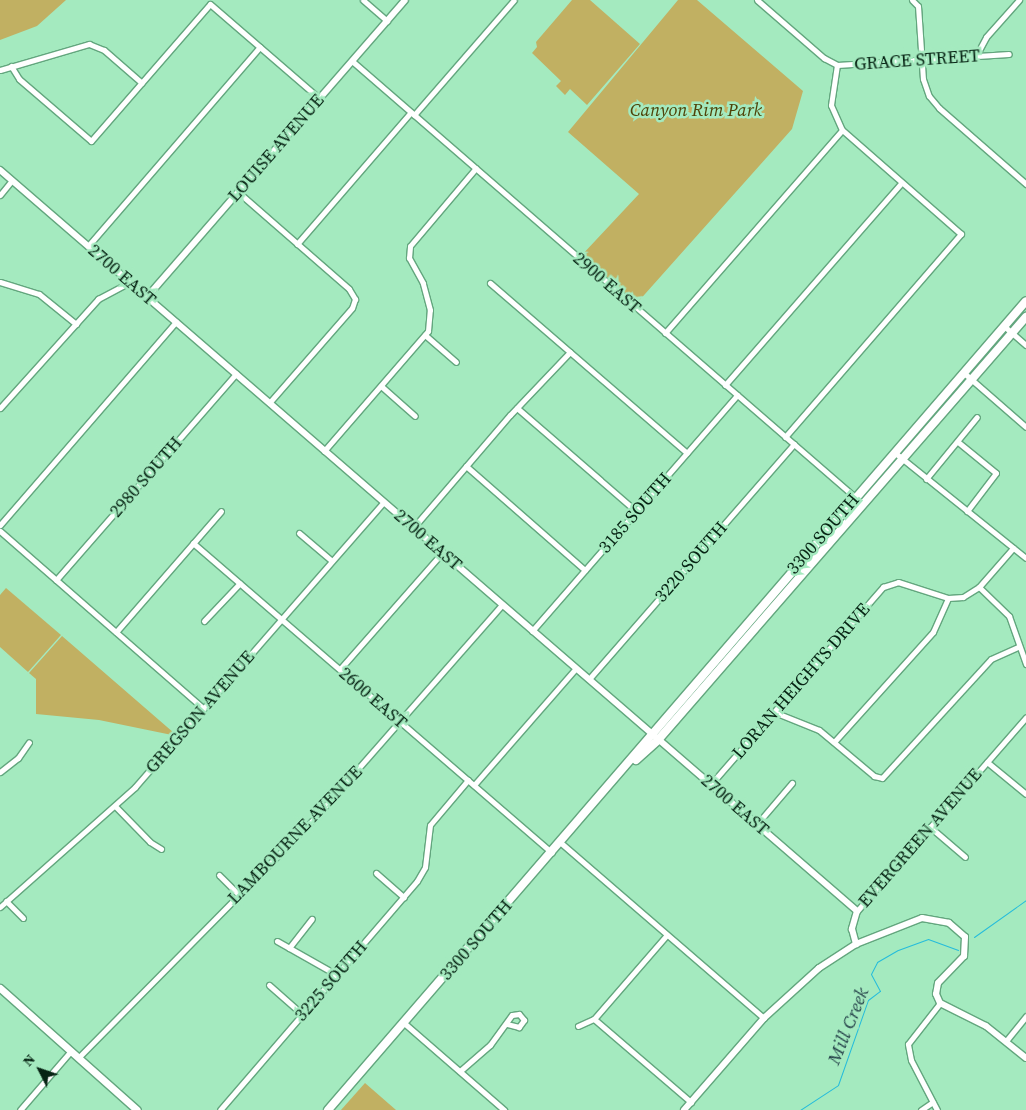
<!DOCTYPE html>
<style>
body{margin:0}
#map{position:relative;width:1026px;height:1110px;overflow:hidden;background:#a4eabf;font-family:"Source Serif 4",serif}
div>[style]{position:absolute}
.green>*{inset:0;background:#c1b062}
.stream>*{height:1px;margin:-0.5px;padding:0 0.5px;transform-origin:0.5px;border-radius:0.5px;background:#25bcdb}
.roads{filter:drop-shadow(1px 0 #63a67e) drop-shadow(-1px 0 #63a67e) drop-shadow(0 1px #63a67e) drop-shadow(0 -1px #63a67e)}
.minor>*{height:5px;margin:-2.5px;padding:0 2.5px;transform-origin:2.5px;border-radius:2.5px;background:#fff}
.tertiary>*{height:6px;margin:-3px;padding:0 3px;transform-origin:3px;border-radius:3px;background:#fff}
.secondary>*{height:7px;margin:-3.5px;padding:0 3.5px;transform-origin:3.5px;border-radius:3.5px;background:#fff}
.primary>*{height:8px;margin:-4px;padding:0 4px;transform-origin:4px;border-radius:4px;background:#fff}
span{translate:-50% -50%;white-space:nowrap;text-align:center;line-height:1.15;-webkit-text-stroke:5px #a4eabf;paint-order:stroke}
.street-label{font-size:18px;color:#072414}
.park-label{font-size:18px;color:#4f4309;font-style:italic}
.water-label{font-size:19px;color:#27444b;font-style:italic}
.north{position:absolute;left:15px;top:1045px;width:50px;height:50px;-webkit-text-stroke:4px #a4eabf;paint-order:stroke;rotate:311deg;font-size:14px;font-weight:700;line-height:20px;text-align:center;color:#072414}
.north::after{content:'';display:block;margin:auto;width:18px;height:22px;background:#072414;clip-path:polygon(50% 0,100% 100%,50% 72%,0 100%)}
</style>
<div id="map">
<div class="green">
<i style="clip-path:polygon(0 0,66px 0,37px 26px,0 40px)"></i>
<i style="clip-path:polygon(572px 0,590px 0,640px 44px,587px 105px,570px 89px,565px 95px,556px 86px,561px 81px,532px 53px,537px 47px,536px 42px)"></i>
<i style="clip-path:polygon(678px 0,697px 0,803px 91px,792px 129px,637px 303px,581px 256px,639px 194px,568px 132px)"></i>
<i style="clip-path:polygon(6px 588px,61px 635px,28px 672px,0 647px,0 595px)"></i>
<i style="clip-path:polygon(62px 636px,174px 733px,172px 735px,99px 720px,36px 714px,36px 679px,29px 673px)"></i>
<i style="clip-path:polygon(365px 1083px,396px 1110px,341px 1110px)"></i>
</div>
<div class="stream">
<i style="left:974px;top:937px;width:64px;rotate:-35.4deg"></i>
<i style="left:800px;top:1110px;width:45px;rotate:-33.3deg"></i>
<i style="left:838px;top:1085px;width:90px;rotate:-70.6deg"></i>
<i style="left:868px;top:1000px;width:15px;rotate:-37deg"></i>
<i style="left:880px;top:991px;width:19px;rotate:-118deg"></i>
<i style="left:871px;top:974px;width:13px;rotate:-63deg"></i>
<i style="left:877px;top:962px;width:24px;rotate:-30deg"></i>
<i style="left:898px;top:950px;width:32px;rotate:-20deg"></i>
<i style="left:928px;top:939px;width:32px;rotate:20deg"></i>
</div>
<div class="roads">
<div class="minor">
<i style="left:363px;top:0;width:32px;rotate:41deg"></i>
<i style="left:757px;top:0;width:89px;rotate:40.9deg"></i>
<i style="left:824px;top:58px;width:15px;rotate:28deg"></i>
<i style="left:837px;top:65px;width:172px;rotate:-3.7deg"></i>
<i style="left:912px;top:0;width:8px;rotate:45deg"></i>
<i style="left:918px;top:6px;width:73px;rotate:86.1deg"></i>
<i style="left:923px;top:79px;width:18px;rotate:71deg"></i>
<i style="left:929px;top:96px;width:16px;rotate:50deg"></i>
<i style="left:939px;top:108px;width:116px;rotate:41.1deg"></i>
<i style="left:976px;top:56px;width:21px;rotate:-62deg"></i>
<i style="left:986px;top:37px;width:50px;rotate:-48.3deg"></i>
<i style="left:352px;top:61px;width:676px;rotate:40.92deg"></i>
<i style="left:11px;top:66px;width:15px;rotate:58deg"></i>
<i style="left:19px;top:79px;width:95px;rotate:40.7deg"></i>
<i style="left:91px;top:141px;width:181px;rotate:-49deg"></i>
<i style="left:210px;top:4px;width:144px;rotate:40.8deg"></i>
<i style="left:0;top:70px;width:93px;rotate:-16.3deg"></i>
<i style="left:89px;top:44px;width:16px;rotate:22deg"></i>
<i style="left:104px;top:50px;width:50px;rotate:41deg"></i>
<i style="left:414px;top:115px;width:152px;rotate:-49deg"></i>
<i style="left:238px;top:192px;width:147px;rotate:41.1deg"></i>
<i style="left:349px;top:289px;width:12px;rotate:59deg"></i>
<i style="left:355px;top:299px;width:9px;rotate:108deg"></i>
<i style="left:352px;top:308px;width:126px;rotate:131.1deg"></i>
<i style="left:0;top:195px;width:19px;rotate:-51deg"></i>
<i style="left:297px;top:244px;width:174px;rotate:-49.2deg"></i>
<i style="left:88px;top:246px;width:263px;rotate:-49.2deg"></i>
<i style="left:0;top:282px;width:41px;rotate:17.1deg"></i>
<i style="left:39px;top:294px;width:48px;rotate:39deg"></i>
<i style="left:490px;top:283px;width:260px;rotate:40.8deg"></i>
<i style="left:1004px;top:326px;width:29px;rotate:41deg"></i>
<i style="left:665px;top:333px;width:269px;rotate:-48.9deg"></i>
<i style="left:425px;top:335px;width:41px;rotate:41.1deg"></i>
<i style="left:964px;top:373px;width:82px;rotate:41.1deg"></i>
<i style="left:725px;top:385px;width:268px;rotate:-48.9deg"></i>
<i style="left:381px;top:386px;width:45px;rotate:41.4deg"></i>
<i style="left:0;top:408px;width:147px;rotate:-48deg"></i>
<i style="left:98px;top:299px;width:36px;rotate:-28deg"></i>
<i style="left:517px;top:408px;width:157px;rotate:40.9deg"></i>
<i style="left:785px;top:437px;width:269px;rotate:-49.1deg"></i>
<i style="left:961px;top:234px;width:158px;rotate:-138.8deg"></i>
<i style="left:842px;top:130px;width:27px;rotate:-114deg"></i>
<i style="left:831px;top:105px;width:40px;rotate:-81.5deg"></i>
<i style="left:958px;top:442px;width:49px;rotate:39.2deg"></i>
<i style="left:996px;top:473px;width:48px;rotate:127.3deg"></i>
<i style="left:324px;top:451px;width:159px;rotate:-49.1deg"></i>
<i style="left:428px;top:331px;width:21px;rotate:-85deg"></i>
<i style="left:430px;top:310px;width:28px;rotate:-105deg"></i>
<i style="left:423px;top:283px;width:29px;rotate:-119deg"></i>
<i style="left:409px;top:258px;width:12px;rotate:-85deg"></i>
<i style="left:410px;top:246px;width:102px;rotate:-49.8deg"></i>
<i style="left:894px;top:452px;width:169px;rotate:38.8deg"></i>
<i style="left:466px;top:466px;width:158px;rotate:41.2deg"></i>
<i style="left:926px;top:479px;width:80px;rotate:-50.6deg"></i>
<i style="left:0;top:525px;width:269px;rotate:-49.1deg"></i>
<i style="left:413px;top:528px;width:149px;rotate:-49.4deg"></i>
<i style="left:510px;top:415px;width:87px;rotate:-46.4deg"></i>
<i style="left:0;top:531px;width:269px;rotate:41.1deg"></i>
<i style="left:299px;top:533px;width:43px;rotate:40.3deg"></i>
<i style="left:193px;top:543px;width:474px;rotate:40.8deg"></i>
<i style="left:56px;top:580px;width:274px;rotate:-48.9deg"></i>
<i style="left:979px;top:587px;width:42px;rotate:44deg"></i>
<i style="left:1009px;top:616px;width:51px;rotate:70.5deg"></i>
<i style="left:204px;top:621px;width:52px;rotate:-46.5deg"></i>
<i style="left:532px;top:631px;width:313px;rotate:-49deg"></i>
<i style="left:116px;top:632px;width:160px;rotate:-49deg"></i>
<i style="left:340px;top:669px;width:154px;rotate:-48.7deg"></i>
<i style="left:589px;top:679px;width:312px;rotate:-48.9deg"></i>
<i style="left:774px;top:712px;width:48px;rotate:21.8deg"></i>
<i style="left:819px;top:730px;width:72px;rotate:39.9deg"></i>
<i style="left:874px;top:776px;width:8px;rotate:14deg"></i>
<i style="left:882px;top:778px;width:161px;rotate:-47.5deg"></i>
<i style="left:991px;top:659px;width:30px;rotate:-24deg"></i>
<i style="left:834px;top:742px;width:148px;rotate:-48deg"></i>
<i style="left:933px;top:632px;width:37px;rotate:-66deg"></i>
<i style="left:987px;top:762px;width:50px;rotate:39.4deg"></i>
<i style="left:0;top:772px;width:23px;rotate:-38deg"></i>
<i style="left:18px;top:758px;width:19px;rotate:-55deg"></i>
<i style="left:711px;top:784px;width:262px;rotate:-48.9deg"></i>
<i style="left:883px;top:587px;width:16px;rotate:-18deg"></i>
<i style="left:898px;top:582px;width:52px;rotate:17.7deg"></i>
<i style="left:948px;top:598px;width:15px;rotate:-4deg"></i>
<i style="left:963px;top:597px;width:19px;rotate:-32deg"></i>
<i style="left:979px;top:587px;width:52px;rotate:-48.9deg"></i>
<i style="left:474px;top:785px;width:155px;rotate:-48.9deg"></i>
<i style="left:115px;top:806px;width:50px;rotate:45.8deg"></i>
<i style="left:150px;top:842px;width:13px;rotate:32deg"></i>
<i style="left:757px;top:824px;width:54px;rotate:-49.5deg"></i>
<i style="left:930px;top:827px;width:46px;rotate:40.6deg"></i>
<i style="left:561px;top:843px;width:268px;rotate:40.8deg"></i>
<i style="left:376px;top:873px;width:37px;rotate:41deg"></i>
<i style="left:219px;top:875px;width:27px;rotate:45deg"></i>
<i style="left:6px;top:901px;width:24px;rotate:45deg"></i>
<i style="left:0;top:907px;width:181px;rotate:-41.6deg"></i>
<i style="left:135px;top:787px;width:378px;rotate:-48.9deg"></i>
<i style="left:857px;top:911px;width:257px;rotate:-48.9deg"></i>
<i style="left:277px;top:941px;width:69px;rotate:29.5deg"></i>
<i style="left:289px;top:948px;width:37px;rotate:-52deg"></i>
<i style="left:269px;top:985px;width:44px;rotate:41.3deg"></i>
<i style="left:594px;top:1019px;width:128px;rotate:40.6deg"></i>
<i style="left:404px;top:1023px;width:133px;rotate:41deg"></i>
<i style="left:578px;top:1026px;width:17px;rotate:-24deg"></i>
<i style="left:594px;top:1019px;width:110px;rotate:-49.1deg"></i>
<i style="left:1006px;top:1041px;width:32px;rotate:-51deg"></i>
<i style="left:78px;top:1058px;width:333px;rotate:-45.4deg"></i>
<i style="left:312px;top:821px;width:288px;rotate:-48.7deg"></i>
<i style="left:460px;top:1071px;width:40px;rotate:-41deg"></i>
<i style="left:490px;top:1045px;width:37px;rotate:-54deg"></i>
<i style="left:512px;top:1015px;width:7px;rotate:-8deg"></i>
<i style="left:519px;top:1014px;width:8px;rotate:50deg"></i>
<i style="left:524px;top:1020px;width:9px;rotate:126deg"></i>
<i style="left:519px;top:1027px;width:12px;rotate:-166deg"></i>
<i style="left:20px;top:1110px;width:78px;rotate:-49.2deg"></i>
<i style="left:220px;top:1110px;width:302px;rotate:-49.3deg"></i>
<i style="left:417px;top:881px;width:16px;rotate:-60deg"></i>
<i style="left:425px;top:867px;width:42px;rotate:-83.2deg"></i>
<i style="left:430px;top:825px;width:59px;rotate:-49.8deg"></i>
<i style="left:921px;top:1110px;width:14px;rotate:-34deg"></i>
<i style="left:937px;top:1110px;width:56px;rotate:-117.5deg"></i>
<i style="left:911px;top:1060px;width:16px;rotate:-101deg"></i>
<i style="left:908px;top:1044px;width:52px;rotate:-52deg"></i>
</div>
<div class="tertiary">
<i style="left:0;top:170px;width:1133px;rotate:40.85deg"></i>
<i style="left:857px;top:911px;width:19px;rotate:106deg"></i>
<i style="left:852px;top:929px;width:16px;rotate:75deg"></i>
<i style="left:147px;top:297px;width:393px;rotate:-49deg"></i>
<i style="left:684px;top:1110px;width:122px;rotate:-49deg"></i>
<i style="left:764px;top:1018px;width:74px;rotate:-42.3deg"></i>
<i style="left:819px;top:968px;width:44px;rotate:-33deg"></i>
<i style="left:856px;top:944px;width:71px;rotate:-21.5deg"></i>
<i style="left:922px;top:918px;width:27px;rotate:10deg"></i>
<i style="left:949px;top:923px;width:21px;rotate:41deg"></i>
<i style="left:965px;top:937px;width:19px;rotate:93deg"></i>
<i style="left:964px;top:956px;width:37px;rotate:134deg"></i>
<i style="left:938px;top:983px;width:11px;rotate:100deg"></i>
<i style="left:936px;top:994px;width:10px;rotate:66deg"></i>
<i style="left:940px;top:1003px;width:51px;rotate:26.6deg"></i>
<i style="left:986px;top:1026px;width:51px;rotate:38.7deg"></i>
</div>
<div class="secondary">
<i style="left:0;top:988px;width:183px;rotate:41.7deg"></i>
</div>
<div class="primary">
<i style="left:636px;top:760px;width:30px;rotate:-42deg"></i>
<i style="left:658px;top:740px;width:561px;rotate:-48.98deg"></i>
<i style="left:328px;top:1110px;width:1068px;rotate:-49.21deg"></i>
</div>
</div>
<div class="street-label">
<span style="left:917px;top:60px;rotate:-4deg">GRACE STREET</span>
<span style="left:276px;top:148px;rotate:-49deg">LOUISE AVENUE</span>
<span style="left:122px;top:275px;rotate:41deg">2700 EAST</span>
<span style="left:607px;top:283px;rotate:41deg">2900 EAST</span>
<span style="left:146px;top:477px;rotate:-49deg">2980 SOUTH</span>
<span style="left:635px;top:513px;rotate:-49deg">3185 SOUTH</span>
<span style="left:823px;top:534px;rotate:-49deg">3300 SOUTH</span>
<span style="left:428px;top:540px;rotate:41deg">2700 EAST</span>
<span style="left:691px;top:562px;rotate:-49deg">3220 SOUTH</span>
<span style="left:801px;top:681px;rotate:-49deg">LORAN HEIGHTS DRIVE</span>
<span style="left:373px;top:698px;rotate:41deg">2600 EAST</span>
<span style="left:200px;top:712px;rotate:-49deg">GREGSON AVENUE</span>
<span style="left:735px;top:805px;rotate:41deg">2700 EAST</span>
<span style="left:295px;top:835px;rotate:-46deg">LAMBOURNE AVENUE</span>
<span style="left:920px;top:838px;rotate:-49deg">EVERGREEN AVENUE</span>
<span style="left:476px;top:940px;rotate:-49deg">3300 SOUTH</span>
<span style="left:331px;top:981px;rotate:-49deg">3225 SOUTH</span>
</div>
<div class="park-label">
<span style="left:696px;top:110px">Canyon Rim Park</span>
</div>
<div class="water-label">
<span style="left:848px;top:1026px;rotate:-68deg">Mill Creek</span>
</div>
<div class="north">N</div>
</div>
